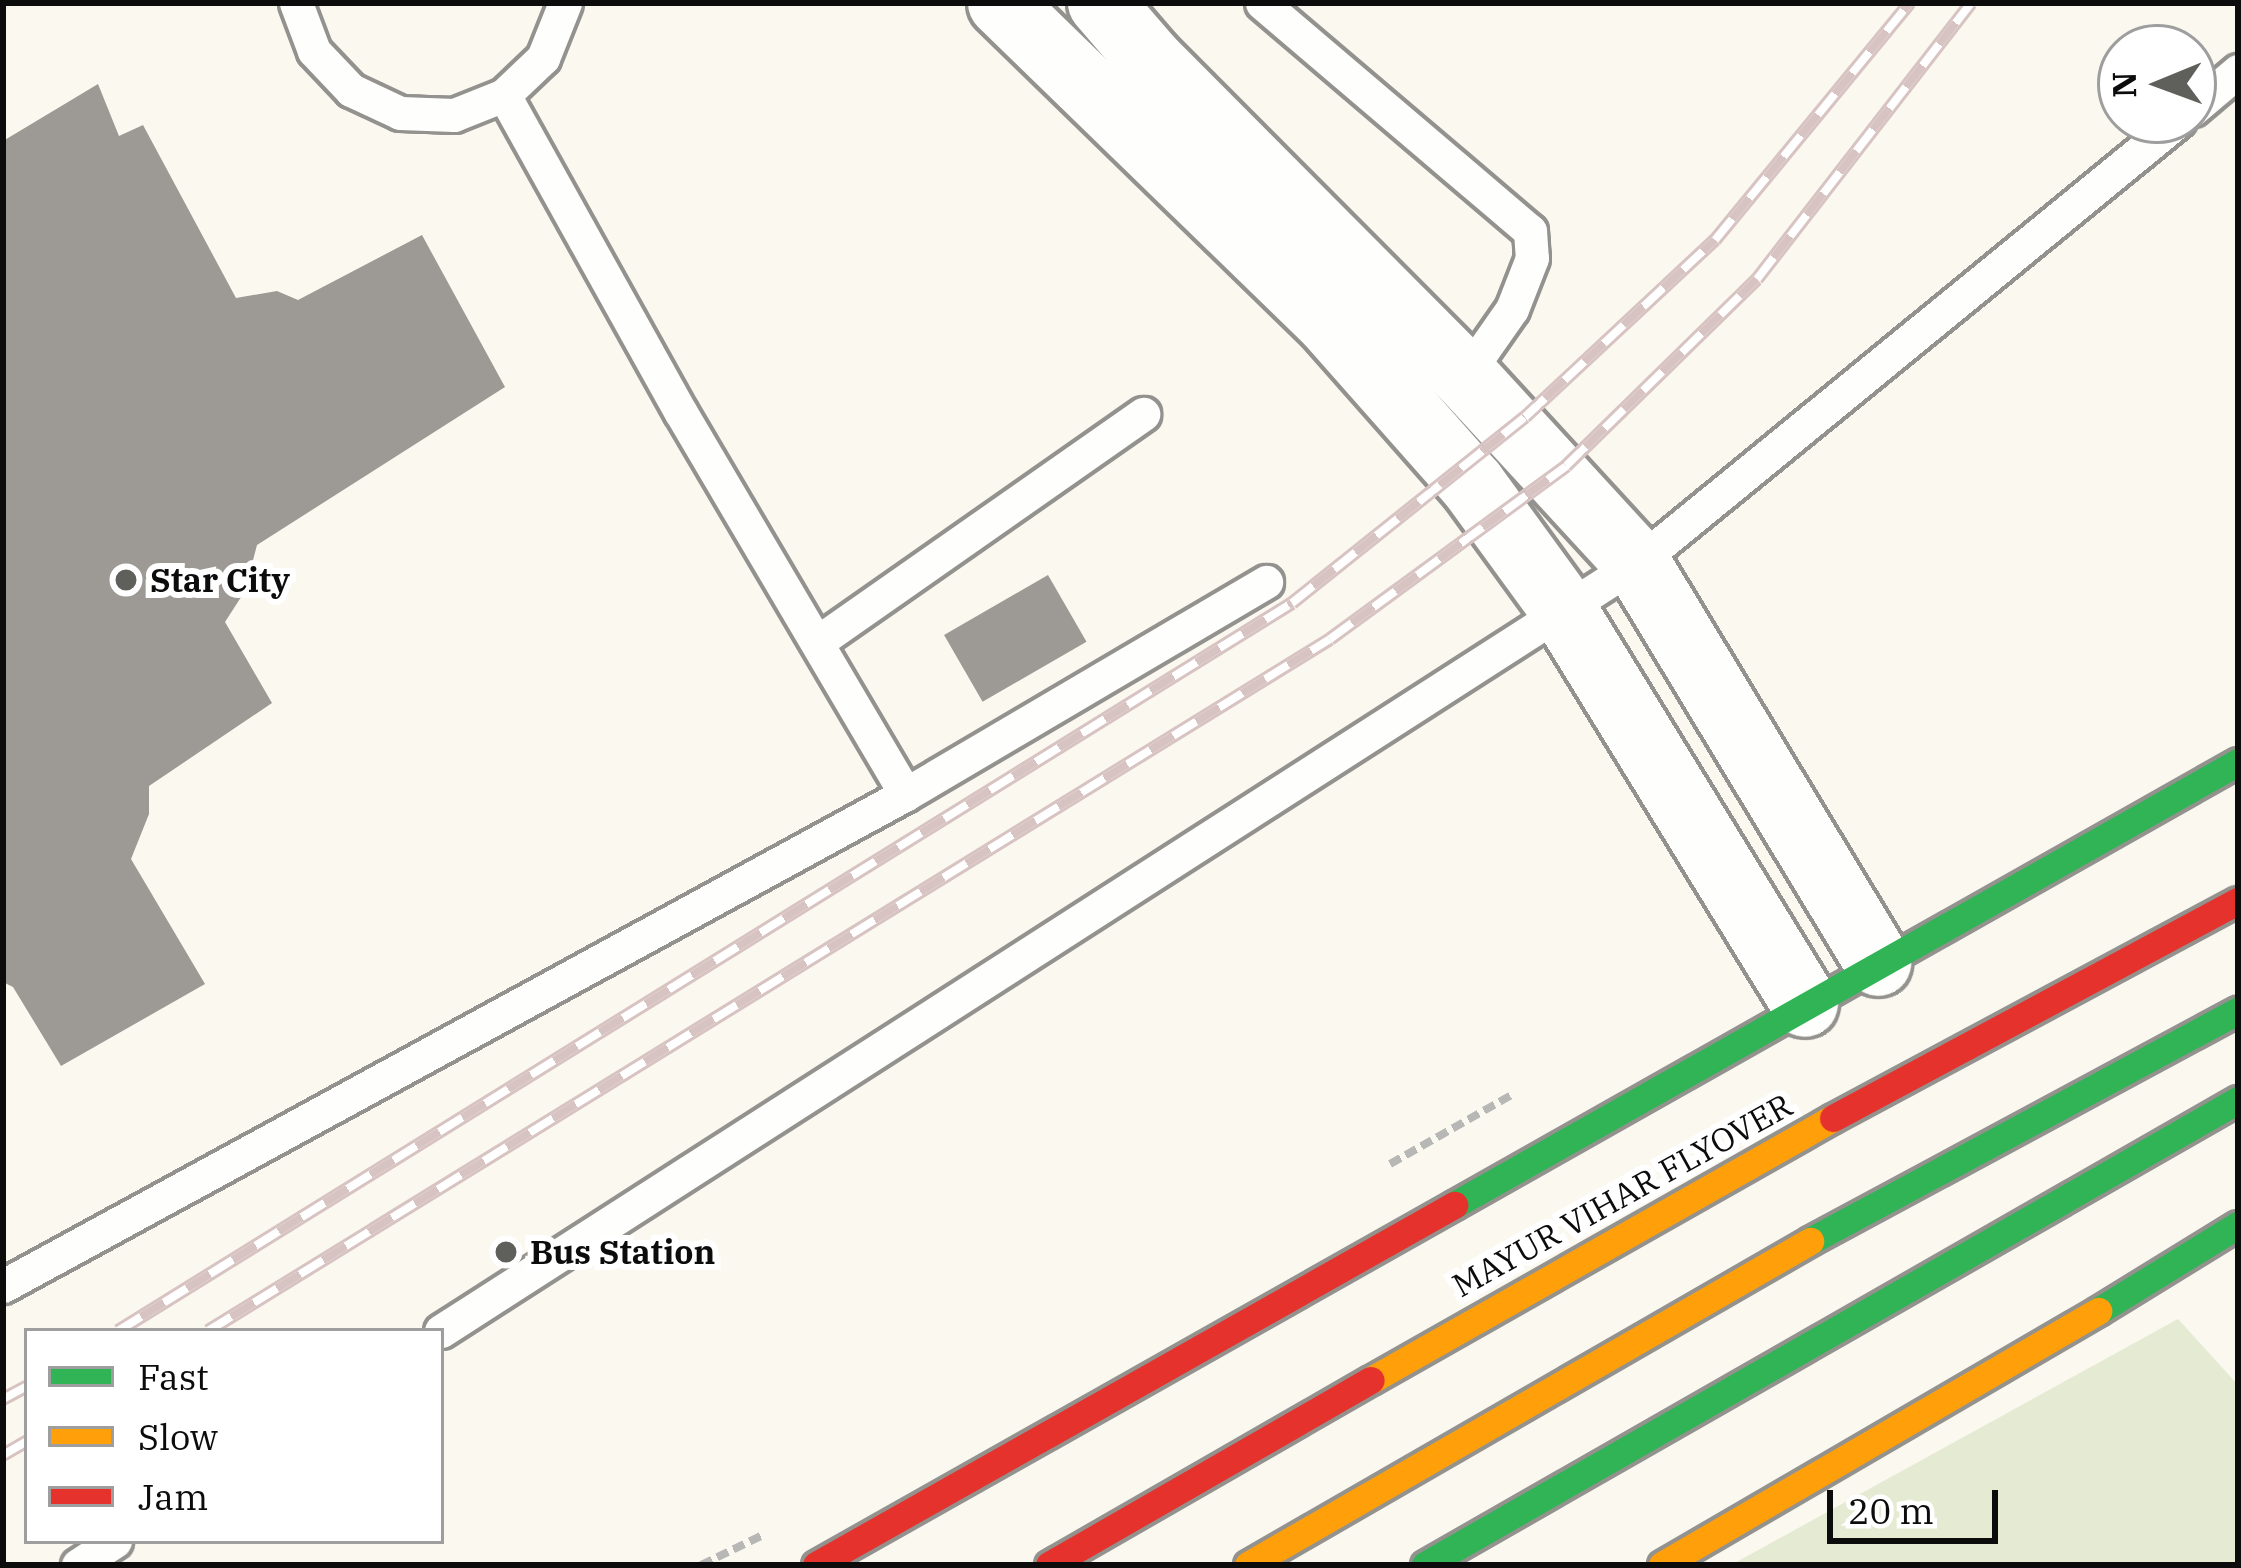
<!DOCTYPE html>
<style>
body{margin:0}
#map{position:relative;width:2241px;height:1568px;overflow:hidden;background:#faf8ef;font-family:"IBM Plex Serif",serif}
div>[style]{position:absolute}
.cemetery>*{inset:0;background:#e5ebd2}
.building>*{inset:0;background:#9d9a95;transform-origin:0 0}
.path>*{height:8px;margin-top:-4px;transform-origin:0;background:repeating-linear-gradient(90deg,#b7b7b5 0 12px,transparent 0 18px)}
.roads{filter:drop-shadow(3px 0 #93928e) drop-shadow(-3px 0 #93928e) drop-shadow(0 3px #93928e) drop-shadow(0 -3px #93928e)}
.lane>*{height:33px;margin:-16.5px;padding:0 16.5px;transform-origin:16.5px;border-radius:16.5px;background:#fefefd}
.street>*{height:66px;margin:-33px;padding:0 33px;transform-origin:33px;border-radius:33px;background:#fefefd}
.fast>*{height:27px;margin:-13.5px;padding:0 13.5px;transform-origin:13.5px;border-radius:13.5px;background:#30b455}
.slow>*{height:27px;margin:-13.5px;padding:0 13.5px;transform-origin:13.5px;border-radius:13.5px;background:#ff9f0a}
.jam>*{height:27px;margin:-13.5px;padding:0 13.5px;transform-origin:13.5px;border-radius:13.5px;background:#e5322d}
.rail>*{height:14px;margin-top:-7px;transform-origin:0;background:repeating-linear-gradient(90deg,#fff 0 27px,#d8c3c3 0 54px);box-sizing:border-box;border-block:3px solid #d8c3c3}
.dots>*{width:33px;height:33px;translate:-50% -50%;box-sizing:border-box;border:6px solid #fff;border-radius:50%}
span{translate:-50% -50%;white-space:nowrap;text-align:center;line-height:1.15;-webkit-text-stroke:12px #fff;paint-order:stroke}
.poi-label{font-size:33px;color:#0c0c0c;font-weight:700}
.left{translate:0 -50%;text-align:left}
.street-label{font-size:33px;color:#0c0c0c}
.frame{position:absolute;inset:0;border:6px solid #0c0c0c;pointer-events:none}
.legend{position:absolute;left:24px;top:1328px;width:420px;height:216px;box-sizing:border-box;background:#fff;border:3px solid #9e9e9e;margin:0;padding:15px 21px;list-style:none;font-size:36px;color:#0c0c0c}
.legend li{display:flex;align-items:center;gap:24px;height:60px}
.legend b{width:60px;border:3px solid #9e9e9e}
.north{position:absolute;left:2097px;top:24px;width:120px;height:120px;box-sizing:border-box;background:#fff;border:3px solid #9e9e9e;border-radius:50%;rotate:269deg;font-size:33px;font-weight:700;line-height:48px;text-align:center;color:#0c0c0c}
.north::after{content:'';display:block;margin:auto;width:42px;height:54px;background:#5f5f5b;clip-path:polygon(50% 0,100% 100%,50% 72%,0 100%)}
.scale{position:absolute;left:1827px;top:1490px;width:171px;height:54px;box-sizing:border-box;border:6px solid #0c0c0c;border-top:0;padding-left:15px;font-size:36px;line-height:42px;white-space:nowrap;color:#0c0c0c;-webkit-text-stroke:9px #fff;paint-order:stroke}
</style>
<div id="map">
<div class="cemetery">
<i style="clip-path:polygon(2178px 1319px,2238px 1385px,2238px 1565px,1731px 1565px)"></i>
</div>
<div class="building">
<i style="clip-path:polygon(98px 84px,119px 136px,143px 125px,236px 298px,277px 291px,298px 300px,422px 235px,505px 387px,257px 545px,245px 591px,225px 622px,272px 703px,149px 786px,149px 814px,131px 859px,205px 984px,61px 1066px,13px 987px,3px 982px,3px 141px)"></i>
<i style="left:1048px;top:575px;width:77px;height:120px;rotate:60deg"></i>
</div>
<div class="path">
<i style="left:1390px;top:1164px;width:142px;rotate:-29.6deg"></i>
<i style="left:701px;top:1565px;width:69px;rotate:-25.8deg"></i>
</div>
<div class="roads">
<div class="lane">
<i style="left:296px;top:3px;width:51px;rotate:69.4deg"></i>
<i style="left:314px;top:51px;width:54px;rotate:46.5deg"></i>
<i style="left:351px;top:90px;width:54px;rotate:25.1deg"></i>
<i style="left:400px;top:113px;width:54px;rotate:2.1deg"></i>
<i style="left:454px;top:115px;width:54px;rotate:-21.8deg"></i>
<i style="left:504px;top:95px;width:54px;rotate:-43.5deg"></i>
<i style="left:543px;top:58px;width:59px;rotate:-68.2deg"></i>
<i style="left:1262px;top:3px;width:352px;rotate:40.4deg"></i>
<i style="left:1530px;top:231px;width:27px;rotate:86deg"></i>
<i style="left:1532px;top:258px;width:55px;rotate:111.4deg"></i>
<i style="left:1512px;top:309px;width:82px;rotate:125deg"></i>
<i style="left:504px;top:95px;width:362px;rotate:60.9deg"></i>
<i style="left:680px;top:411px;width:445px;rotate:59.5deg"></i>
<i style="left:2193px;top:109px;width:59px;rotate:-40.2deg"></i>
<i style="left:819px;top:641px;width:396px;rotate:-35deg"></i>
<i style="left:3px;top:1286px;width:1028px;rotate:-28.58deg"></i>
<i style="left:906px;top:794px;width:418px;rotate:-30.5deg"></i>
<i style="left:441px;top:1331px;width:1421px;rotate:-32.71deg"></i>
<i style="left:1637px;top:563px;width:700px;rotate:-39.26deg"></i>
<i style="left:78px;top:1565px;width:44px;rotate:-33deg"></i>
</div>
<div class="street">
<i style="left:1001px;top:3px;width:456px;rotate:44.2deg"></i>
<i style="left:1328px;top:321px;width:219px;rotate:48.5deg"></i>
<i style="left:1473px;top:485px;width:153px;rotate:54deg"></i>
<i style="left:1563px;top:609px;width:463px;rotate:58.5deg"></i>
<i style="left:1101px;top:3px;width:75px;rotate:49.3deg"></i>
<i style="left:1150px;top:60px;width:446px;rotate:45.1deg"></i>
<i style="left:1465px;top:376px;width:254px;rotate:47.4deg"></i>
<i style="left:1637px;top:563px;width:467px;rotate:58.9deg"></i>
</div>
<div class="fast">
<i style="left:1454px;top:1205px;width:901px;rotate:-29.47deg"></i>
<i style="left:1810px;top:1241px;width:486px;rotate:-28.3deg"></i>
<i style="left:2098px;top:1311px;width:164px;rotate:-31.6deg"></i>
<i style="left:1425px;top:1565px;width:937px;rotate:-29.77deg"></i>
</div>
<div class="slow">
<i style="left:1371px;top:1380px;width:531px;rotate:-29.56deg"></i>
<i style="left:1248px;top:1565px;width:649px;rotate:-29.96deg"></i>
<i style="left:1662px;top:1565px;width:505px;rotate:-30.22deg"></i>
</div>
<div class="jam">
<i style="left:1833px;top:1118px;width:459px;rotate:-28.2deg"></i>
<i style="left:816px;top:1565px;width:733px;rotate:-29.43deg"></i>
<i style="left:1049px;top:1565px;width:371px;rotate:-29.9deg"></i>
</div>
</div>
<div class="rail">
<i style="left:118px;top:1331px;width:1381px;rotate:-31.8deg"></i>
<i style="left:1292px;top:603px;width:298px;rotate:-38.6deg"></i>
<i style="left:1525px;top:417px;width:260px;rotate:-43deg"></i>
<i style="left:1715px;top:240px;width:307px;rotate:-50.6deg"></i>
<i style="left:208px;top:1331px;width:1318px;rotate:-31.66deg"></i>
<i style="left:1330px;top:639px;width:293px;rotate:-36.2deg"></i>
<i style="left:1566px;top:466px;width:267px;rotate:-44.4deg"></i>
<i style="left:1757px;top:279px;width:349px;rotate:-52.2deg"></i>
<i style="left:3px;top:1399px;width:27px;rotate:-28deg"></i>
<i style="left:3px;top:1455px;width:28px;rotate:-30deg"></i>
</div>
<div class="dots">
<i style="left:126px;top:580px;background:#5f5f5b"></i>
<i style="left:506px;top:1252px;background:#5f5f5b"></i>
</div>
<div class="poi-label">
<span class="left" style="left:150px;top:580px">Star City</span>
<span class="left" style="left:530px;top:1252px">Bus Station</span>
</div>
<div class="street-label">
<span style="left:1622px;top:1195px;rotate:-29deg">MAYUR VIHAR FLYOVER</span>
</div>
<div class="frame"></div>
<ul class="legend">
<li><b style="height:15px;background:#30b455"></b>Fast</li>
<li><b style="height:15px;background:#ff9f0a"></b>Slow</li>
<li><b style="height:15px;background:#e5322d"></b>Jam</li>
</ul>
<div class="north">N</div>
<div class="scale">20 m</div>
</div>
